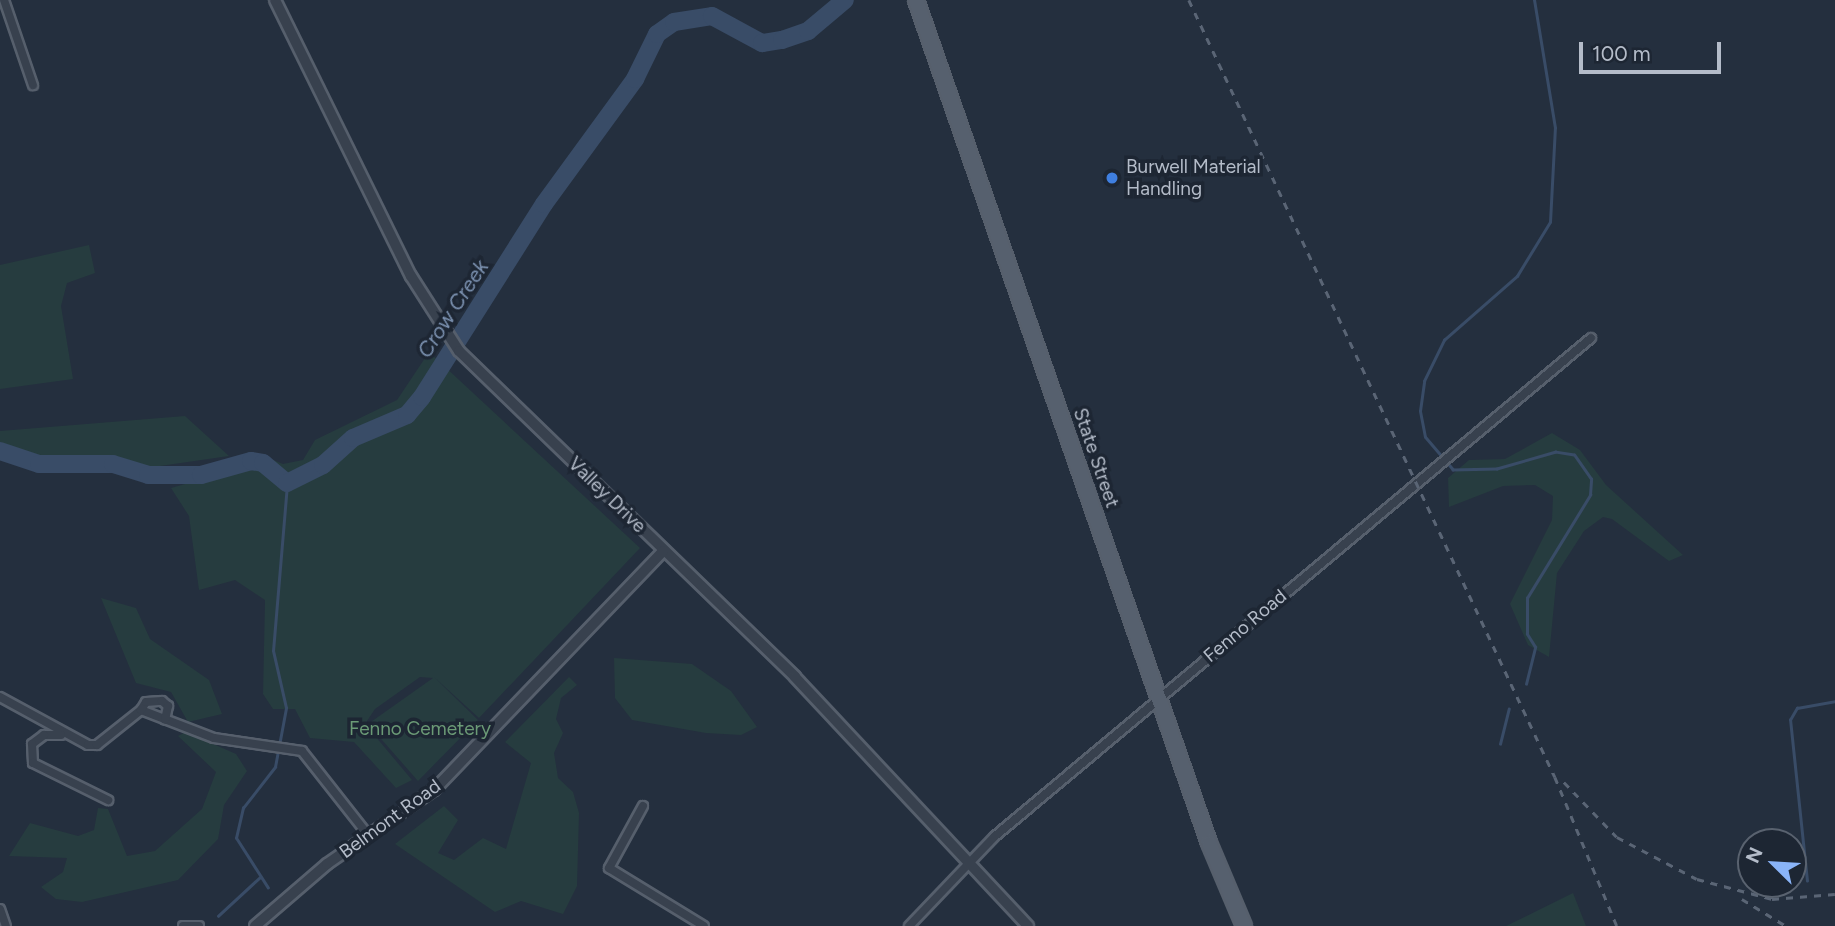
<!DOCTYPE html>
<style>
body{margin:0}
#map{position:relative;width:1835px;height:926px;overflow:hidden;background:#242f3e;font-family:Figtree,sans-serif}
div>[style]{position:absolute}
.green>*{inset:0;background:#263c3f}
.stream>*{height:2.5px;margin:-1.25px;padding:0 1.25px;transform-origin:1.25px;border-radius:1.25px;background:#394c67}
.river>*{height:18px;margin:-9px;padding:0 9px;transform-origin:9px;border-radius:9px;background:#394c67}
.roads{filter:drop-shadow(2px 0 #565f6c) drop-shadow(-2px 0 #565f6c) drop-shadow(0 2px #565f6c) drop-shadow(0 -2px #565f6c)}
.minor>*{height:8px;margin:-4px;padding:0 4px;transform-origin:4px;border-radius:4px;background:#38414e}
.tertiary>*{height:10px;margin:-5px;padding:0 5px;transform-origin:5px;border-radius:5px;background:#38414e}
.primary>*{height:14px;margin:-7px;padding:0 7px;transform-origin:7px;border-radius:7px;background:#56606e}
.rail>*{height:2.5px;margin-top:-1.25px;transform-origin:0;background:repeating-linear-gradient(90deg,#5a6575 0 7px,transparent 0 14px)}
.dots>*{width:19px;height:19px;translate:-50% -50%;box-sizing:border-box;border:4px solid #1d2633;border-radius:50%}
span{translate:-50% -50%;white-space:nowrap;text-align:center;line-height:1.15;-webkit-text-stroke:7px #1d2633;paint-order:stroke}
.poi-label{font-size:19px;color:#b4bcc9}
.left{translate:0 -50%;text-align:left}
.street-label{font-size:19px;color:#b4bcc9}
.park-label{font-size:19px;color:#6b9a76}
.water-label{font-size:21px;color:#7c92b1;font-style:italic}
.north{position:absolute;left:1737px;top:828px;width:70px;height:70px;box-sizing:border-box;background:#1d2633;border:2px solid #59626f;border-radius:50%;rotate:294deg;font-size:19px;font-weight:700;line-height:28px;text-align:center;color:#b4bcc9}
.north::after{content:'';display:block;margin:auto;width:24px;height:32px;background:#8ab4f8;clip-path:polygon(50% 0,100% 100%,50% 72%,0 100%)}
.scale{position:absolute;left:1579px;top:42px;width:142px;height:32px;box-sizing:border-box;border:4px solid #b4bcc9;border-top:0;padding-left:9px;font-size:21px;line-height:24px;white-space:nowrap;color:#b4bcc9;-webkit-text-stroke:5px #1d2633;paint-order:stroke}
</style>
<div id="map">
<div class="green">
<i style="clip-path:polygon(89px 245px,95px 273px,67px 283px,61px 306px,73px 379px,0 389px,0 265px)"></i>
<i style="clip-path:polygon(429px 352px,640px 548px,479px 718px,434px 677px,478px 720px,418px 781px,368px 724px,433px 678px,420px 677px,375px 709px,365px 724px,412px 780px,396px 788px,354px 742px,310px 738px,295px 709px,273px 709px,263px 694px,265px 600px,235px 580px,199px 590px,189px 516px,171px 488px,241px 468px,256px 453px,283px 464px,303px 460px,315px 440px,397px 400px)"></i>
<i style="clip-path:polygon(185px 416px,229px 456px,146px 468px,104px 457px,29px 455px,0 442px,0 431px)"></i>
<i style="clip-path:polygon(1552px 433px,1580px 450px,1606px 485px,1683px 555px,1669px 561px,1612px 519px,1603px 517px,1584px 531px,1557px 573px,1549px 657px,1528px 645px,1510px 604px,1552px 520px,1553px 496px,1535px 485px,1503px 486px,1449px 507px,1448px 478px,1469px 460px,1505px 459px)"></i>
<i style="clip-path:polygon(101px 598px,136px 608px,150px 639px,209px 680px,222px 714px,188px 722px,171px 692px,136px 683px)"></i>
<i style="clip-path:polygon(614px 658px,692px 664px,731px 691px,757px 727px,741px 735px,706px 733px,632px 720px,615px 698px)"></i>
<i style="clip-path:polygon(569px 677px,577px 685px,561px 698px,556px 719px,563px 733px,554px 753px,558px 778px,573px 792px,579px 813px,577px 886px,563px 914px,521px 901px,495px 912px,395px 844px,444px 806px,458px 820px,438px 853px,454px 860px,483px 838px,506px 849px,531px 763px,505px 742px)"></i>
<i style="clip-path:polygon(186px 732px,236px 754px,247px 771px,224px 805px,218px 839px,178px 880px,82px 902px,56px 899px,41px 887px,63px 872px,67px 858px,9px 856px,30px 823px,78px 836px,94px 830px,98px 808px,108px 809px,127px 856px,155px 851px,202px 809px,216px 772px,178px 736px)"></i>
<i style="clip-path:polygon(1573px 893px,1586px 926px,1506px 926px)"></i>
</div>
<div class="stream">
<i style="left:1526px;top:684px;width:38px;rotate:-76deg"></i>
<i style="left:1535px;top:647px;width:15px;rotate:-122deg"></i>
<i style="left:1527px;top:634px;width:36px;rotate:-90deg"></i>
<i style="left:1527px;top:598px;width:121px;rotate:-58.5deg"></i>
<i style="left:1590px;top:495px;width:16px;rotate:-86deg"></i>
<i style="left:1591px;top:479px;width:29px;rotate:-125deg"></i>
<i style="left:1574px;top:455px;width:18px;rotate:-171deg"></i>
<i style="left:1556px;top:452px;width:61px;rotate:163.9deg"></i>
<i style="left:1497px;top:469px;width:44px;rotate:178.7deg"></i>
<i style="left:1453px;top:470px;width:43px;rotate:-130.3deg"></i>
<i style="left:1425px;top:437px;width:26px;rotate:-101deg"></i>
<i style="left:1420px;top:411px;width:30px;rotate:-82deg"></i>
<i style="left:1424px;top:381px;width:46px;rotate:-64deg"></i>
<i style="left:1444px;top:340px;width:97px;rotate:-41.2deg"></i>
<i style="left:1517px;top:276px;width:63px;rotate:-58.6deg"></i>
<i style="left:1550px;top:222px;width:94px;rotate:-87deg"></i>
<i style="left:1555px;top:128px;width:130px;rotate:-99.3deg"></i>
<i style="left:1500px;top:744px;width:36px;rotate:-76deg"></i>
<i style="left:1807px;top:881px;width:162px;rotate:-96deg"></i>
<i style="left:1790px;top:720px;width:14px;rotate:-60deg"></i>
<i style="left:1797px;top:708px;width:39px;rotate:-10deg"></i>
<i style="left:268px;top:888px;width:59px;rotate:-122.6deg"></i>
<i style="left:236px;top:838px;width:31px;rotate:-77deg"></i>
<i style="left:243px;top:808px;width:52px;rotate:-52deg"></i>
<i style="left:275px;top:767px;width:60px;rotate:-79.4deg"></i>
<i style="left:286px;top:708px;width:58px;rotate:-102.8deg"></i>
<i style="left:273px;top:651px;width:169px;rotate:-85.2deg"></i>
<i style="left:218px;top:916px;width:56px;rotate:-42.8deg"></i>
</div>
<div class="river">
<i style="left:0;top:451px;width:41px;rotate:18.4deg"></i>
<i style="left:39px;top:464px;width:74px"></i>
<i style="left:113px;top:464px;width:37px;rotate:17deg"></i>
<i style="left:148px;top:475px;width:53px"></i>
<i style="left:201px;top:475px;width:52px;rotate:-15.6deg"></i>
<i style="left:251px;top:461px;width:12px;rotate:9deg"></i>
<i style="left:263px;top:463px;width:31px;rotate:40deg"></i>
<i style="left:287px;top:483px;width:40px;rotate:-26.6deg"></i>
<i style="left:323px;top:465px;width:40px;rotate:-42deg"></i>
<i style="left:353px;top:438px;width:59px;rotate:-23.1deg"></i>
<i style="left:407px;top:415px;width:23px;rotate:-50deg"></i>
<i style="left:422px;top:397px;width:228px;rotate:-57.7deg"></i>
<i style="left:544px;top:204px;width:155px;rotate:-53.9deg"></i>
<i style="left:635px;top:79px;width:50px;rotate:-63.9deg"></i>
<i style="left:657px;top:34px;width:21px;rotate:-35deg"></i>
<i style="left:674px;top:22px;width:38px;rotate:-9deg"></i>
<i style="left:712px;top:16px;width:57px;rotate:28.4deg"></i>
<i style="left:762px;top:43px;width:20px;rotate:-9deg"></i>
<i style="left:782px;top:40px;width:28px;rotate:-19deg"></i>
<i style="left:808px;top:31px;width:48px;rotate:-40deg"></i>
</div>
<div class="roads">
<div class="minor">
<i style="left:4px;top:0;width:90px;rotate:71.2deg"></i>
<i style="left:0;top:697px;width:100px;rotate:28.6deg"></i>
<i style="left:88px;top:745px;width:9px"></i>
<i style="left:97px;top:745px;width:56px;rotate:-38.5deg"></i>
<i style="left:141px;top:710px;width:78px;rotate:21deg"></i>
<i style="left:214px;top:738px;width:89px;rotate:8.4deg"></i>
<i style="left:302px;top:751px;width:108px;rotate:51.8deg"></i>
<i style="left:141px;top:710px;width:9px;rotate:-58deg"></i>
<i style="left:146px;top:702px;width:16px;rotate:-4deg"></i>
<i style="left:162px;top:701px;width:8px;rotate:40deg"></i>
<i style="left:168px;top:706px;width:14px;rotate:102deg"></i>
<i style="left:61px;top:735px;width:17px;rotate:180deg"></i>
<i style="left:44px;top:735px;width:15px;rotate:143deg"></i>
<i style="left:32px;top:744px;width:19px;rotate:87deg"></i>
<i style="left:33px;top:763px;width:84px;rotate:26.3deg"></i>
<i style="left:643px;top:806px;width:71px;rotate:118.7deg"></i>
<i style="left:609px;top:868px;width:111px;rotate:31.4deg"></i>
<i style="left:0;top:909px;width:18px;rotate:71deg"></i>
<i style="left:183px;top:926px;width:16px"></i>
<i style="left:909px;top:926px;width:123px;rotate:-46.3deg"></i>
<i style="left:994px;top:837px;width:778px;rotate:-39.89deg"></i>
</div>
<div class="tertiary">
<i style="left:275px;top:0;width:308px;rotate:63.8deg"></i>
<i style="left:411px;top:276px;width:89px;rotate:57.4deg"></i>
<i style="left:459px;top:351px;width:468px;rotate:44.1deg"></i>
<i style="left:795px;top:677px;width:341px;rotate:46.9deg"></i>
<i style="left:255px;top:926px;width:95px;rotate:-40.7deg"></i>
<i style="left:327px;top:864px;width:130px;rotate:-34.7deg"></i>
<i style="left:434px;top:790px;width:331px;rotate:-46.2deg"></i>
</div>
<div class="primary">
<i style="left:916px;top:0;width:892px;rotate:70.83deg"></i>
<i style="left:1209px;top:843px;width:90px;rotate:67.1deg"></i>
</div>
</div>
<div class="rail">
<i style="left:1189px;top:0;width:859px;rotate:64.78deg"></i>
<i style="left:1555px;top:777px;width:161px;rotate:67.4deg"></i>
<i style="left:1564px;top:782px;width:76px;rotate:46.1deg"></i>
<i style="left:1617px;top:837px;width:90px;rotate:27.7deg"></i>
<i style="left:1697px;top:879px;width:78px;rotate:14.9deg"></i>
<i style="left:1772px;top:899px;width:63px;rotate:-4.5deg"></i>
<i style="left:1742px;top:899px;width:52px;rotate:31.5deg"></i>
</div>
<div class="dots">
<i style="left:1112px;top:178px;background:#3f7fe0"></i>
</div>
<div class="poi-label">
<span class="left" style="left:1126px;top:178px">Burwell Material<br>Handling</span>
</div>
<div class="street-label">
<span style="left:1096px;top:458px;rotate:71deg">State Street</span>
<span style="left:607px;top:495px;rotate:44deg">Valley Drive</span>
<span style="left:1245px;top:626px;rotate:-40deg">Fenno Road</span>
<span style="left:390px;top:819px;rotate:-36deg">Belmont Road</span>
</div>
<div class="park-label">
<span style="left:420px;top:729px">Fenno Cemetery</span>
</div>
<div class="water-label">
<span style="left:453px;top:309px;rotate:-57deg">Crow Creek</span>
</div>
<div class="north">N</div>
<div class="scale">100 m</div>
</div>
